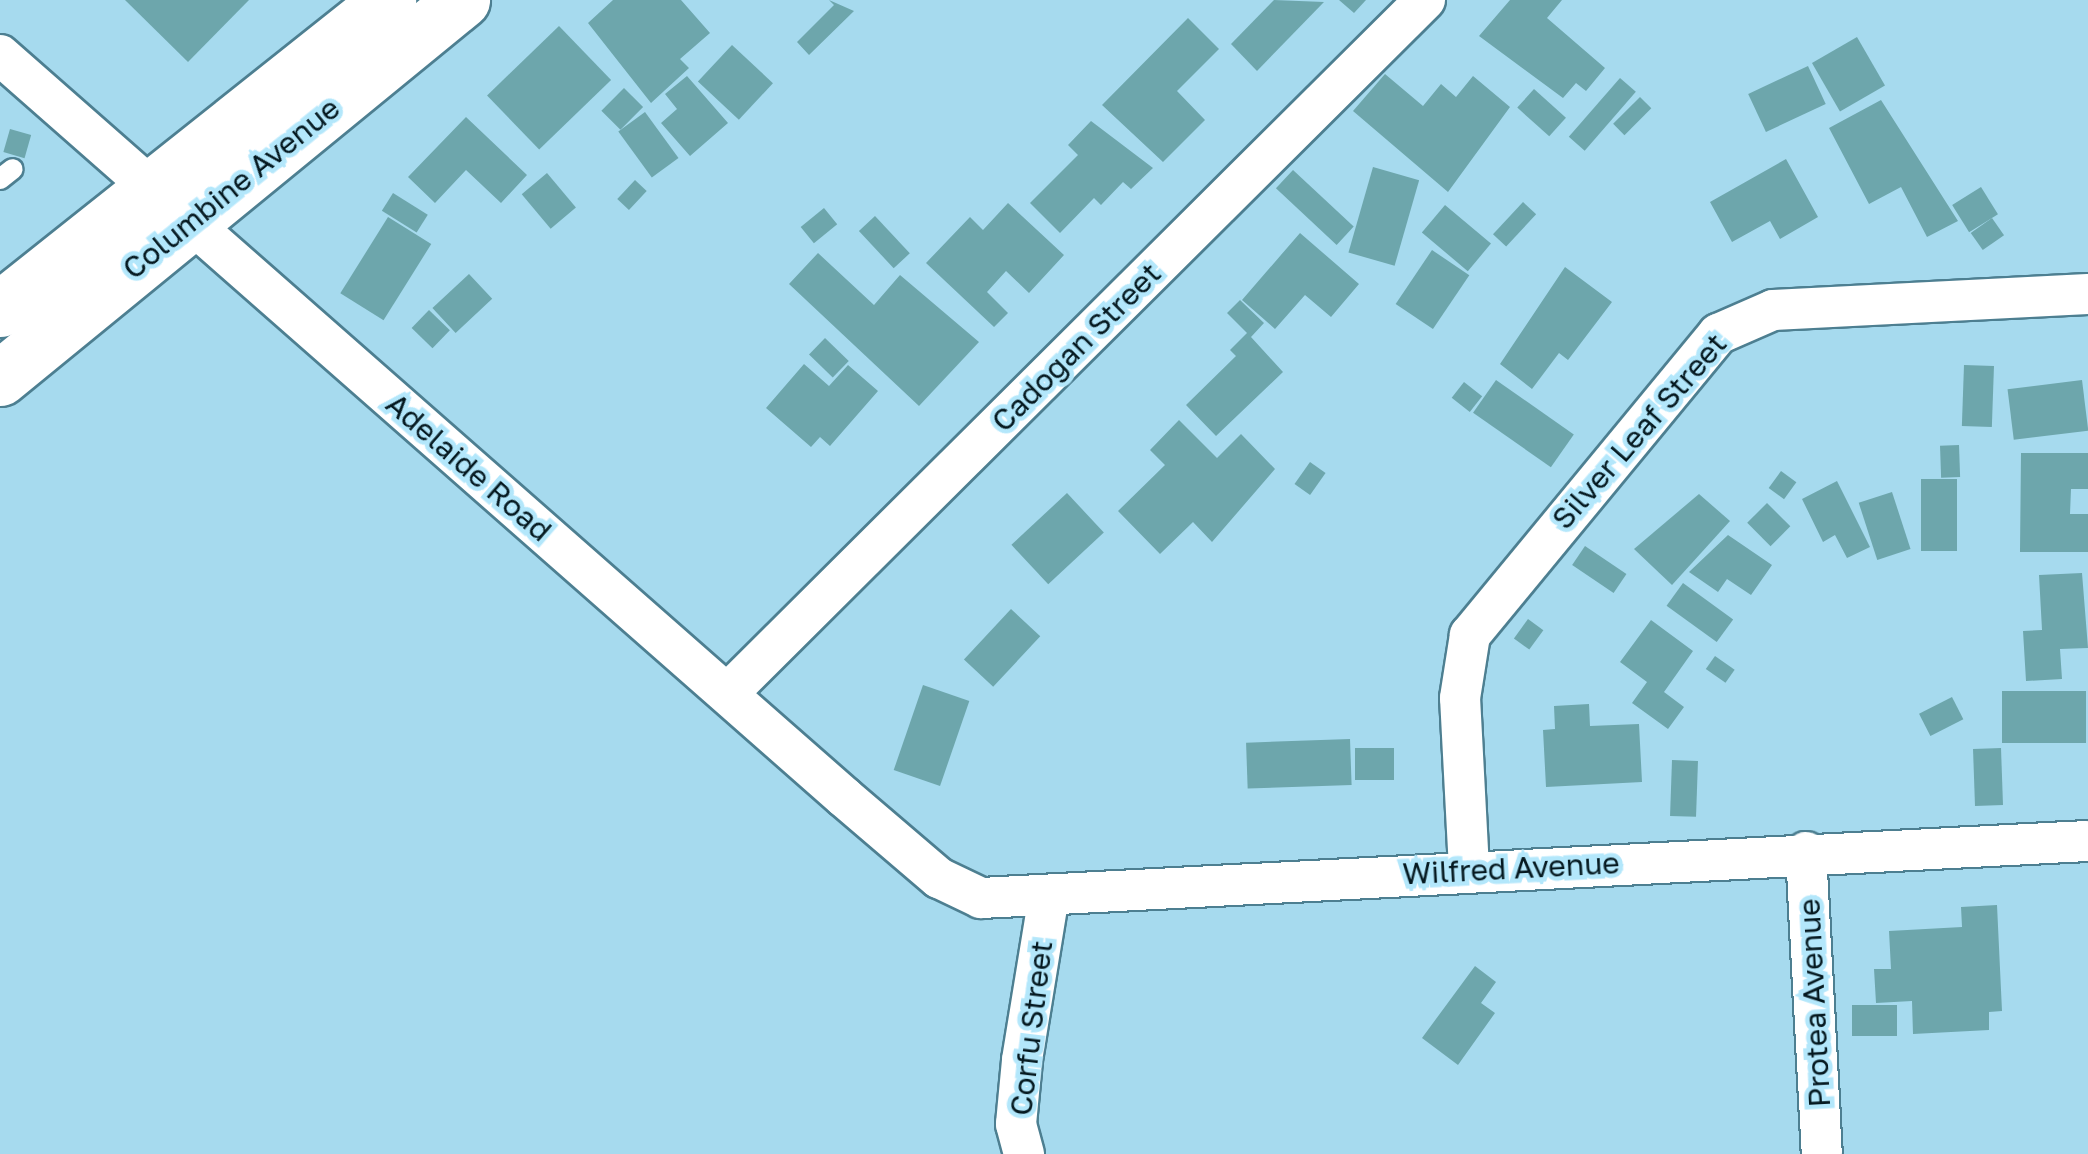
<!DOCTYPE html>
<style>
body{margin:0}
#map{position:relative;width:2088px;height:1154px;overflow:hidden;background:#a6daee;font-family:"Golos Text",sans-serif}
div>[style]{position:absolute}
.building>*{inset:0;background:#6da6ac;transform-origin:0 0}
.roads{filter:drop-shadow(2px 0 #4d7f91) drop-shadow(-2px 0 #4d7f91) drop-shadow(0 2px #4d7f91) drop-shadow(0 -2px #4d7f91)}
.service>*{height:20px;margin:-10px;padding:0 10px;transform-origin:10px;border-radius:10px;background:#fff}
.minor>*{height:40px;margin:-20px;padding:0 20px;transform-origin:20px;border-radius:20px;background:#fff}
.secondary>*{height:55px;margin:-27.5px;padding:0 27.5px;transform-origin:27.5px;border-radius:27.5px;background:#fff}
span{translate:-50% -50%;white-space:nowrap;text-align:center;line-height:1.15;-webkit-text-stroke:9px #b3e7fb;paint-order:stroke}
.street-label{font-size:30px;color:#051920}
</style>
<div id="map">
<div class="building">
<i style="clip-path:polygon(125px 0,249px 0,188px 62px)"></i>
<i style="clip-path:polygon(613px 0,681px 0,710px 33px,680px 59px,689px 68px,651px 103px,588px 23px)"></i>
<i style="clip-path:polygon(829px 0,854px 11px,809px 55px,797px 42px,834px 5px)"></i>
<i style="clip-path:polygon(1274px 0,1324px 2px,1257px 71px,1231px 44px)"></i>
<i style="clip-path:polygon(1339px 0,1366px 0,1354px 13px)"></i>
<i style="clip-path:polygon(1510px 0,1562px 0,1547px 18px,1605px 68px,1586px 91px,1576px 83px,1563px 98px,1479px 36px)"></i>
<i style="clip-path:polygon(1188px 18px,1219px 49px,1177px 91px,1205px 120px,1163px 162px,1102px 105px)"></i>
<i style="left:559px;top:26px;width:75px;height:100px;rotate:46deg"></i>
<i style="left:1857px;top:37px;width:56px;height:52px;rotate:60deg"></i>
<i style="left:732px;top:45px;width:56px;height:50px;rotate:43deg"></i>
<i style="left:1808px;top:66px;width:42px;height:66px;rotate:65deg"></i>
<i style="clip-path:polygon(1385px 74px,1423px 106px,1441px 84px,1456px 97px,1473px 76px,1510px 107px,1448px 192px,1353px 111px)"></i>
<i style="clip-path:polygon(687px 76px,728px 123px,690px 156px,661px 123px,677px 109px,665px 94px)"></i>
<i style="left:1620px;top:78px;width:21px;height:78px;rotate:41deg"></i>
<i style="left:624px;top:88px;width:27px;height:32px;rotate:45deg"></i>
<i style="left:1534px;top:89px;width:43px;height:25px;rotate:42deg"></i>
<i style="left:1640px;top:97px;width:16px;height:38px;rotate:45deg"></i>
<i style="clip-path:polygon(1881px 100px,1958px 221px,1927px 237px,1901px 187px,1869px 204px,1829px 128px)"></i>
<i style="left:645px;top:112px;width:57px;height:33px;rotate:54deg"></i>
<i style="clip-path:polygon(466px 117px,527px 175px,501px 203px,466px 170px,435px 203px,408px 177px)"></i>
<i style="clip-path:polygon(1091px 121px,1153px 168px,1131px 189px,1123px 182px,1101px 205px,1094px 198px,1060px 233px,1030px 203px,1078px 155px,1068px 145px)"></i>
<i style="left:10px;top:129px;width:22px;height:24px;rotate:16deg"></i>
<i style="clip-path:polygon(1786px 159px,1818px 217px,1780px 239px,1770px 221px,1732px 242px,1710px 202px)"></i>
<i style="left:1373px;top:167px;width:48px;height:89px;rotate:16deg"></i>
<i style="left:1293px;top:170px;width:83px;height:25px;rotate:43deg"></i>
<i style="left:547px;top:173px;width:45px;height:33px;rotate:50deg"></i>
<i style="left:635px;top:180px;width:16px;height:26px;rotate:43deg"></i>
<i style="left:1981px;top:187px;width:32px;height:34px;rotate:58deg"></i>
<i style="left:393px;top:193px;width:41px;height:21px;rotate:32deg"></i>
<i style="left:1523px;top:202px;width:18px;height:44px;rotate:43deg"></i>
<i style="clip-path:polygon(1008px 203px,1064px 255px,1029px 293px,1006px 271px,987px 292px,1008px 313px,994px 327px,926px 263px,970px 217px,983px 230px)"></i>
<i style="left:1445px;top:205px;width:60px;height:36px;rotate:40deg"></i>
<i style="left:824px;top:208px;width:21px;height:30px;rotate:51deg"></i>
<i style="left:875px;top:216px;width:51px;height:22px;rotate:47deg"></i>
<i style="left:388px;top:217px;width:51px;height:90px;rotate:32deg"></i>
<i style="left:1992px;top:218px;width:21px;height:26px;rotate:55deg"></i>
<i style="clip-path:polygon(1300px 233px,1359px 284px,1331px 317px,1305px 295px,1275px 329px,1242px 300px)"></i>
<i style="left:1432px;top:250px;width:45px;height:65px;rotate:34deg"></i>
<i style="clip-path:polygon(818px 253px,874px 305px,900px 275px,979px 342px,919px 406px,789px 284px)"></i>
<i style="clip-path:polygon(1565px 267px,1612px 302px,1568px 360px,1559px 353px,1532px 389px,1500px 364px)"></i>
<i style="left:469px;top:274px;width:34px;height:50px;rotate:47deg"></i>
<i style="clip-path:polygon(1240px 300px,1264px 323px,1251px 337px,1283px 372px,1216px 436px,1186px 405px,1236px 356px,1230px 350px,1247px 333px,1227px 313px)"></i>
<i style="left:429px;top:310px;width:29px;height:25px;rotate:44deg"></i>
<i style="left:825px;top:338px;width:33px;height:23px;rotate:44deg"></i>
<i style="clip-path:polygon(804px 364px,829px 386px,848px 365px,878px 391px,830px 446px,820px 437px,811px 447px,766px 408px)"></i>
<i style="left:1964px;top:365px;width:30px;height:61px;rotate:2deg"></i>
<i style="left:1496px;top:380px;width:95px;height:40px;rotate:35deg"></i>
<i style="left:2082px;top:380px;width:51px;height:75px;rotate:83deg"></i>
<i style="left:1464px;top:382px;width:23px;height:20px;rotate:38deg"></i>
<i style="clip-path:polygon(1179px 420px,1217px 458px,1241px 434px,1275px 469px,1212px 542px,1193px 522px,1160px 554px,1118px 511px,1165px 465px,1150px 450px)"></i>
<i style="left:1959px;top:445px;width:32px;height:19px;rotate:88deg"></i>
<i style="clip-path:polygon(2021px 453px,2088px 453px,2088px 489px,2071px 489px,2070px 514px,2088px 514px,2088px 552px,2020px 552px)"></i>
<i style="left:1310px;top:462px;width:19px;height:27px;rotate:35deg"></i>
<i style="left:1781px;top:471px;width:19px;height:21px;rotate:36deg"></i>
<i style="left:1957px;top:479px;width:72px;height:36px;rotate:90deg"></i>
<i style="clip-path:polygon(1837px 481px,1870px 547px,1847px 558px,1835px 535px,1823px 542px,1802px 499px)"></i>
<i style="left:1892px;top:492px;width:60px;height:35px;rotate:72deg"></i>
<i style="left:1067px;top:493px;width:54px;height:76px;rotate:47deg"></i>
<i style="clip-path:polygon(1699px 494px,1730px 521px,1672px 585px,1634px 549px)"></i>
<i style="left:1767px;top:503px;width:33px;height:28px;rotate:45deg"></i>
<i style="clip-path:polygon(1728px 535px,1772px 565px,1751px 595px,1727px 579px,1718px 592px,1689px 572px)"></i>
<i style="left:1585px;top:546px;width:50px;height:23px;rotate:34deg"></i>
<i style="clip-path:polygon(2082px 573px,2088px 648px,2060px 649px,2062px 679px,2026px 681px,2023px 631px,2042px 630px,2039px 575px)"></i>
<i style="left:1683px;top:583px;width:62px;height:28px;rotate:36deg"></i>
<i style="left:1011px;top:609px;width:40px;height:69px;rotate:43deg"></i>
<i style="left:1528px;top:619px;width:19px;height:24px;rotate:36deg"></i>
<i style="clip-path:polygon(1651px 620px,1693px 651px,1664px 692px,1684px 707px,1668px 729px,1632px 703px,1647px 682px,1620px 662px)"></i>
<i style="left:1715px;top:656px;width:24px;height:16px;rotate:35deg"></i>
<i style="left:923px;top:685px;width:49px;height:90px;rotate:19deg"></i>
<i style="left:2002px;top:691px;width:84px;height:52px"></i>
<i style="left:1952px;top:697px;width:25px;height:37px;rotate:63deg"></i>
<i style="clip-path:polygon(1589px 704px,1590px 726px,1639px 724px,1642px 782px,1546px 787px,1543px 730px,1555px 729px,1554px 706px)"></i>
<i style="left:1350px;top:739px;width:46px;height:104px;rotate:88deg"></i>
<i style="left:1394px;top:748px;width:32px;height:39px;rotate:90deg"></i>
<i style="left:2001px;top:748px;width:57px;height:28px;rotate:88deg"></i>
<i style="left:1672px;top:760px;width:26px;height:56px;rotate:2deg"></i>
<i style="clip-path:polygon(1997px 905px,2002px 1011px,1989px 1012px,1989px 1030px,1913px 1034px,1912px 1001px,1876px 1003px,1874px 969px,1891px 969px,1889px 931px,1962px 927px,1961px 907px)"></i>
<i style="clip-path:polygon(1475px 966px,1496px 982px,1481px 1003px,1495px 1013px,1458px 1065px,1422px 1038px)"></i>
<i style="left:1852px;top:1005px;width:45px;height:31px"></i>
</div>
<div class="roads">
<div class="service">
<i style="left:0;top:179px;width:16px;rotate:-38deg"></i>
</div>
<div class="minor">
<i style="left:0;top:55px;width:1124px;rotate:41.32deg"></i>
<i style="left:844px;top:797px;width:125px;rotate:40.5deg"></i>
<i style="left:939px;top:878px;width:47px;rotate:25.5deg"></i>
<i style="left:981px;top:898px;width:1108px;rotate:-2.95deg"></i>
<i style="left:728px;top:693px;width:983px;rotate:-44.84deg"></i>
<i style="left:1806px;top:852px;width:302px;rotate:87deg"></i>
<i style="left:1469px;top:869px;width:171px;rotate:-93deg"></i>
<i style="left:1460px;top:698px;width:64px;rotate:-81deg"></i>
<i style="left:1470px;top:635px;width:390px;rotate:-50.5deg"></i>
<i style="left:1718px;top:334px;width:60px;rotate:-23.6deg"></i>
<i style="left:1773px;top:310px;width:315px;rotate:-2.9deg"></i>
<i style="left:1024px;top:1154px;width:31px;rotate:-105deg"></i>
<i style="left:1016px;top:1124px;width:64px;rotate:-84.6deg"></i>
<i style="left:1022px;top:1060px;width:161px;rotate:-80.7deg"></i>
</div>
<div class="secondary">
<i style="left:0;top:309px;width:496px;rotate:-38.5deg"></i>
<i style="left:0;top:378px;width:597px;rotate:-39.29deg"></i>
</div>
</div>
<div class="street-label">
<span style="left:231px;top:188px;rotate:-39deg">Columbine Avenue</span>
<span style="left:1076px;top:347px;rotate:-45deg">Cadogan Street</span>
<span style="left:1639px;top:431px;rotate:-49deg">Silver Leaf Street</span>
<span style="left:469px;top:467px;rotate:41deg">Adelaide Road</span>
<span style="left:1511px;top:868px;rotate:-3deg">Wilfred Avenue</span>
<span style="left:1814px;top:1003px;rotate:-93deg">Protea Avenue</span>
<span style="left:1031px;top:1028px;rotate:-83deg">Corfu Street</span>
</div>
</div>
